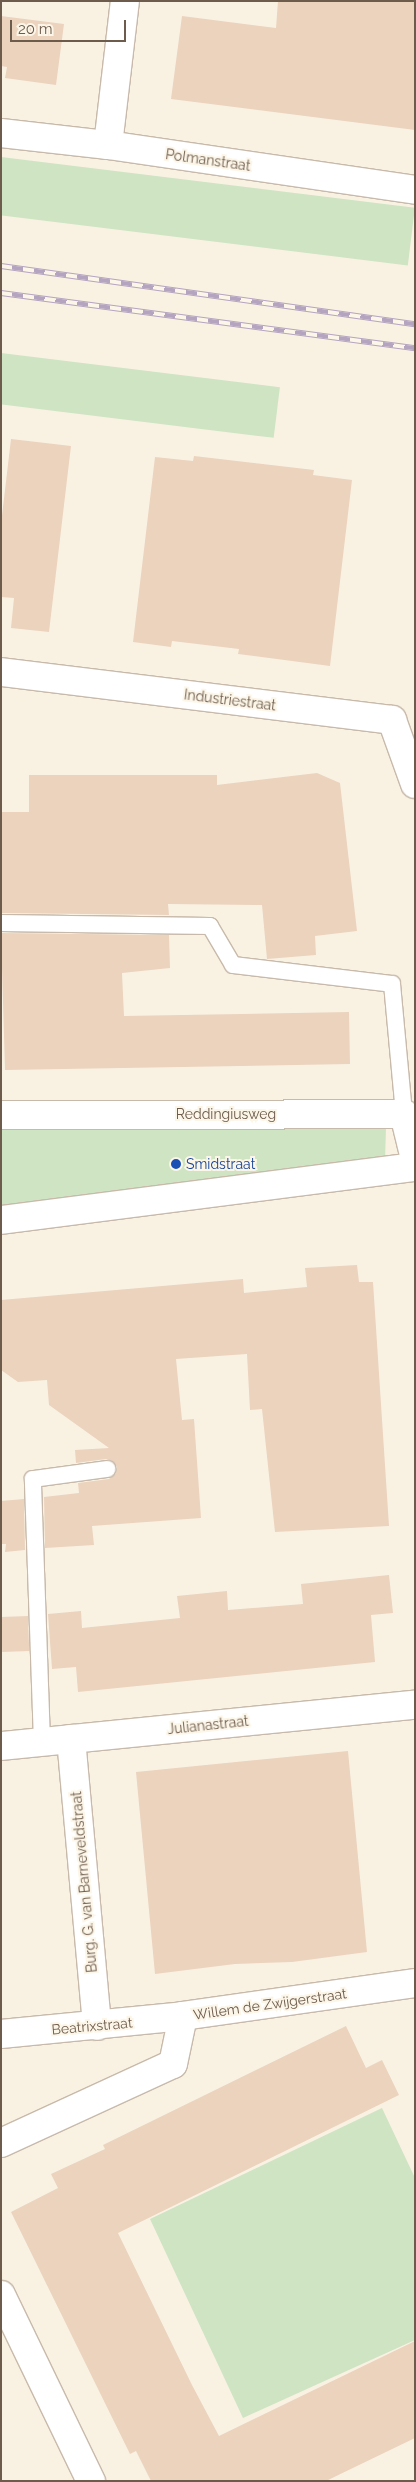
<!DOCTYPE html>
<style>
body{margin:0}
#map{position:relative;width:416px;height:2482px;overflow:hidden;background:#f9f2e3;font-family:Raleway,sans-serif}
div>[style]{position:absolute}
.green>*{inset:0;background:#cee4c3;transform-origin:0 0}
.building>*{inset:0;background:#ebd3be;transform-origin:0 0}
.roads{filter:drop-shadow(1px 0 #c8baab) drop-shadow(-1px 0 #c8baab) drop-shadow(0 1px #c8baab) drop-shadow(0 -1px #c8baab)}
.lane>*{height:16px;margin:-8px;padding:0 8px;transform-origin:8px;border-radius:8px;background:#fff}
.street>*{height:28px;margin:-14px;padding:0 14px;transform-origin:14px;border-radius:14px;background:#fff}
.rail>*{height:5.5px;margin-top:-2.75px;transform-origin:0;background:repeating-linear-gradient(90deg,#fcf6e8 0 11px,#b5a4c0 0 22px);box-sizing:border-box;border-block:1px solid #b5a4c0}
.dots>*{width:14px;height:14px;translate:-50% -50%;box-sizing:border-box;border:2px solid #fcf6e8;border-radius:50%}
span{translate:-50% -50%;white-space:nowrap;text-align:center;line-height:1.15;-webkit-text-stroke:4px #fcf6e8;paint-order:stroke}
.street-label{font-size:14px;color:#6d5b4c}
.transit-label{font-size:14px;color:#164399}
.left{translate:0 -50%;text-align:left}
.frame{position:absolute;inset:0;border:2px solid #6d5b4c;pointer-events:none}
.scale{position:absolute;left:10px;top:20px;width:116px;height:22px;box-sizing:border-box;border:2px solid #6d5b4c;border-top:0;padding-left:6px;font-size:15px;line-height:18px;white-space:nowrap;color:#6d5b4c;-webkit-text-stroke:4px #fcf6e8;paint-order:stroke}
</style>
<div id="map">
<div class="green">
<i style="left:1px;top:157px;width:417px;height:58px;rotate:7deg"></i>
<i style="left:1px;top:353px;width:281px;height:51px;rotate:7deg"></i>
<i style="clip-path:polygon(1px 1124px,386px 1127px,385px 1162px,1px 1208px)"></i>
<i style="clip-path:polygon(382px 2108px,415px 2178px,415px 2340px,243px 2418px,150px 2219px)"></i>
</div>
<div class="building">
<i style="clip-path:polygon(278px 1px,415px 1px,415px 130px,171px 99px,182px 16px,276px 28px)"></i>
<i style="clip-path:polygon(1px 16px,64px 24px,56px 85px,5px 78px,7px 67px,1px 66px)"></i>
<i style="clip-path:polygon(11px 439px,71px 446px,49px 632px,11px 628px,14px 598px,1px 597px,1px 524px)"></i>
<i style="clip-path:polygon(194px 456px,314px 470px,313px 475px,352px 480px,330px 666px,238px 654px,239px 649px,172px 641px,171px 647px,133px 642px,155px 457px,193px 461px)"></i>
<i style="clip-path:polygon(317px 773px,340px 783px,357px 931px,315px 936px,316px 955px,267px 959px,262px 905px,168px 904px,169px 915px,1px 913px,1px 812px,29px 812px,29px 775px,217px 775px,217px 785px)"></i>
<i style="clip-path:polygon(1px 933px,169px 935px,170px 968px,122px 973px,124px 1016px,349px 1012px,350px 1064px,5px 1070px)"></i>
<i style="clip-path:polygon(357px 1265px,359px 1282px,373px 1282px,389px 1526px,275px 1532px,262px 1409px,250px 1410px,247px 1354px,176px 1359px,182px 1420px,194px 1419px,201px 1518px,92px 1526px,94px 1545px,45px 1548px,44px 1497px,79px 1493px,78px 1483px,109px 1479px,116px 1473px,117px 1467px,111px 1460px,106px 1459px,76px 1463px,75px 1450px,109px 1448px,49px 1405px,47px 1380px,18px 1382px,1px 1370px,1px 1300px,243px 1279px,244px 1293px,307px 1287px,305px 1268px)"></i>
<i style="clip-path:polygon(24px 1499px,25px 1550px,5px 1552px,6px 1544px,1px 1544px,1px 1501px)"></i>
<i style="clip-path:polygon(389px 1575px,393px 1613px,371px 1615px,375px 1662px,78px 1692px,76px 1667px,52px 1669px,48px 1614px,81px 1611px,82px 1628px,180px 1618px,177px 1596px,227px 1591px,228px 1610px,303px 1604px,301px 1584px)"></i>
<i style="left:28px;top:1616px;width:35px;height:27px;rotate:88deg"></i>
<i style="clip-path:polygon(348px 1751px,367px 1952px,292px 1962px,235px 1964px,155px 1974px,136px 1772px)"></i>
<i style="clip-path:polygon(346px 2026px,366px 2068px,382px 2060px,399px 2095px,118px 2233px,192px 2385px,219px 2436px,415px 2341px,415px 2438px,326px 2481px,151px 2481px,136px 2451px,130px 2454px,11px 2212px,58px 2188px,51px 2174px,105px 2149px,103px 2145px)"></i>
</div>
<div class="roads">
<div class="lane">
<i style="left:1px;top:923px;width:209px;rotate:0.8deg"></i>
<i style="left:210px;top:926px;width:45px;rotate:59.5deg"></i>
<i style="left:233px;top:965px;width:160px;rotate:6.8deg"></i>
<i style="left:392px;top:984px;width:131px;rotate:84.7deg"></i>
<i style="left:42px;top:1742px;width:263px;rotate:-92deg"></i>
<i style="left:33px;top:1479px;width:75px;rotate:-7.7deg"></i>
</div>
<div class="street">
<i style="left:1px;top:133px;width:108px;rotate:6.4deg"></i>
<i style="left:108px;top:145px;width:310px;rotate:8.3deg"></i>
<i style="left:108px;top:145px;width:145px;rotate:-83.3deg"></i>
<i style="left:1px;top:672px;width:394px;rotate:7deg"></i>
<i style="left:392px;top:720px;width:68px;rotate:70.2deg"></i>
<i style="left:1px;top:1115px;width:403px;rotate:-0.1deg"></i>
<i style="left:404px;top:1114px;width:46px;rotate:76.3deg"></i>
<i style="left:1px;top:1220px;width:417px;rotate:-7.3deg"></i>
<i style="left:71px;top:1739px;width:288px;rotate:84.8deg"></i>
<i style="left:1px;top:1746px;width:416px;rotate:-5.7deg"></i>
<i style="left:1px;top:2034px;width:183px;rotate:-5.6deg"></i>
<i style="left:1px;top:2143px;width:189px;rotate:-24.7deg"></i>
<i style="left:173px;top:2064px;width:49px;rotate:-78.2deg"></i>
<i style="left:183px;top:2016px;width:234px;rotate:-8.1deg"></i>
<i style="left:1px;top:2295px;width:207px;rotate:64.2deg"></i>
</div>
</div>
<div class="rail">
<i style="left:1px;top:266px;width:418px;rotate:8deg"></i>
<i style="left:1px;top:293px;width:418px;rotate:7.6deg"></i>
</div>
<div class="dots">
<i style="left:176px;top:1164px;background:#1a4fb4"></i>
</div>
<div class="street-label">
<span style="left:208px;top:160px;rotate:8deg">Polmanstraat</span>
<span style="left:230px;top:700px;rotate:7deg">Industriestraat</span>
<span style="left:226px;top:1114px">Reddingiusweg</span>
<span style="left:208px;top:1725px;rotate:-6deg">Julianastraat</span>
<span style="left:84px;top:1882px;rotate:-95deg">Burg. G. van Barneveldstraat</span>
<span style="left:270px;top:2004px;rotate:-8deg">Willem de Zwijgerstraat</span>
<span style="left:92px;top:2026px;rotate:-5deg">Beatrixstraat</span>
</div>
<div class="transit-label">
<span class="left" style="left:186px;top:1164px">Smidstraat</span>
</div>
<div class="frame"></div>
<div class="scale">20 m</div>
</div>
